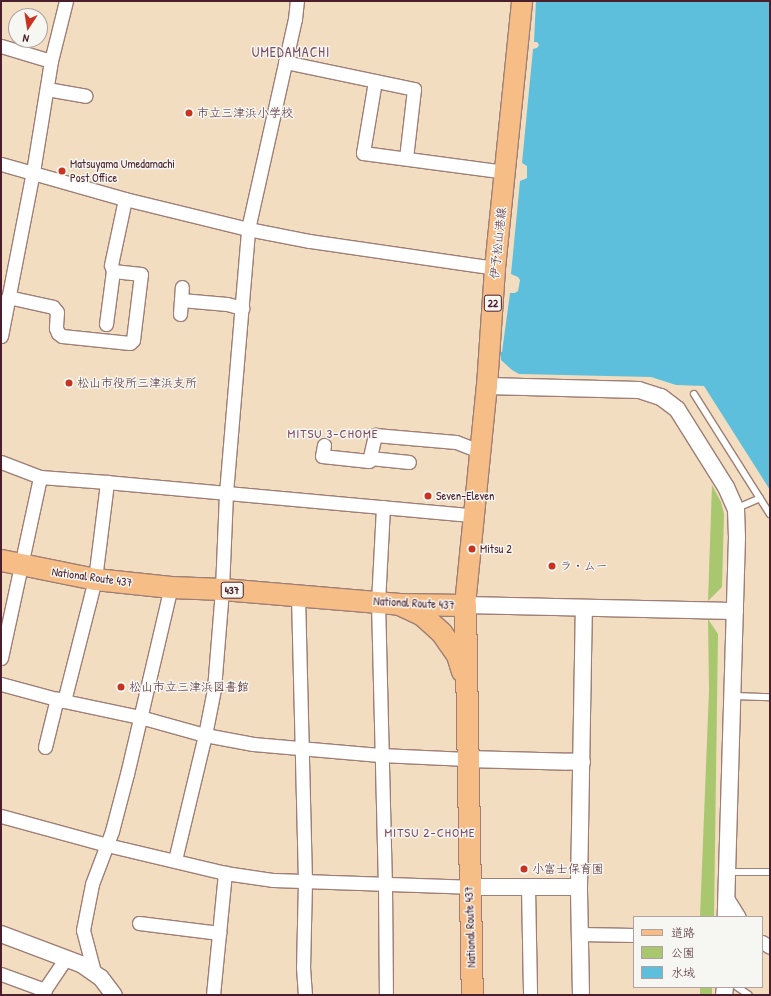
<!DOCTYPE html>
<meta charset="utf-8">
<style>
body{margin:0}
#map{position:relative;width:771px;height:996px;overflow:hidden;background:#f3ddc0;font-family:"Patrick Hand","Klee One",sans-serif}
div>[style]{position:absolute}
.green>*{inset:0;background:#a8c76f;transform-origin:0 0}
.water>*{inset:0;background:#5ebfdd}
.roads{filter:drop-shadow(1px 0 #9e7e76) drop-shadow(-1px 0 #9e7e76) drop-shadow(0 1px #9e7e76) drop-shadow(0 -1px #9e7e76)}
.service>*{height:6px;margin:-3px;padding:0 3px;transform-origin:3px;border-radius:3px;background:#fff}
.minor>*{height:13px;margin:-6.5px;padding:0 6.5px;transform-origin:6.5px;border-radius:6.5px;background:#fff}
.tertiary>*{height:16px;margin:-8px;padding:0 8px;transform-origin:8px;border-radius:8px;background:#fff}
.primary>*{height:20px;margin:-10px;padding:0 10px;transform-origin:10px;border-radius:10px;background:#f6be86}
.trunk>*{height:21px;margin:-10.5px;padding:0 10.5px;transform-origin:10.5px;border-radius:10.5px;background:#f6be86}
.dots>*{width:11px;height:11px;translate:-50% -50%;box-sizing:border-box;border:2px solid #f6f6f2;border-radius:50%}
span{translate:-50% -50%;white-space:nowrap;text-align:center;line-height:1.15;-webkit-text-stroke:3px #f6f6f2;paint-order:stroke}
.shield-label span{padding:1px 3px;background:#f6f6f2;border:1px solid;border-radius:3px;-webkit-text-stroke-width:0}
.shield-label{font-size:11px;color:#4a1f2b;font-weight:700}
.poi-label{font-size:12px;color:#4a1f2b}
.left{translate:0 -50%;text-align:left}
.street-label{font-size:12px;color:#4a1f2b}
.neighbourhood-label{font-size:13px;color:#7b4b63;letter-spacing:1px}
.quarter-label{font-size:14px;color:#7b4b63;letter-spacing:1px}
.frame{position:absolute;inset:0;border:2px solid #4a1f2b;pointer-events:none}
.legend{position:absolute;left:633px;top:916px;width:130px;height:72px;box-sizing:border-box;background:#f6f6f2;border:1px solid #b1a0a2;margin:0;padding:5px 7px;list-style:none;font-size:12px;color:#4a1f2b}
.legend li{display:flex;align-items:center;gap:8px;height:20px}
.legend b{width:20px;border:1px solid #b1a0a2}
.north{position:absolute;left:8px;top:8px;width:40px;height:40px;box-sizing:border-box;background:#f6f6f2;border:1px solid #b1a0a2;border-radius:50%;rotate:192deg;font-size:11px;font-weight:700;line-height:16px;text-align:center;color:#4a1f2b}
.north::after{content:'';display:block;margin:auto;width:14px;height:18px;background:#c8321e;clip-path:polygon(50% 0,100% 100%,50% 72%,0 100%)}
</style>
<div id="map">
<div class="green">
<i style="clip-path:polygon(712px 485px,721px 502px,724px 514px,722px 587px,708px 601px)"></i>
<i style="clip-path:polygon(708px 619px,718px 634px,714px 917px,700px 917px,709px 690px)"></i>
<i style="left:700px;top:987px;width:12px;height:8px"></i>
</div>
<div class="water">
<i style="clip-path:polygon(536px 1px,770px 1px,770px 490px,704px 386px,676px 385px,651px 377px,519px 374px,512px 370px,501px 360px,500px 352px,502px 352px,510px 293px,515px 293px,518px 291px,520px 280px,518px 277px,511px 274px,520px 181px,527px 178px,527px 166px,522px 163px,533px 49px,537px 48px,539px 45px,537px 42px,534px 42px)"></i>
</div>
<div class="roads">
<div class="service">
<i style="left:694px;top:394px;width:142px;rotate:57.7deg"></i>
<i style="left:737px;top:508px;width:25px;rotate:-23deg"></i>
<i style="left:734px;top:696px;width:36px;rotate:2deg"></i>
<i style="left:728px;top:872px;width:42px"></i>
<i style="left:737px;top:987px;width:14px;rotate:34deg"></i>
</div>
<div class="minor">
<i style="left:1px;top:46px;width:52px;rotate:16.7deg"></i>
<i style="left:285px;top:62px;width:132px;rotate:11.8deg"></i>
<i style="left:414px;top:89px;width:69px;rotate:96.6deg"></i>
<i style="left:375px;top:81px;width:73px;rotate:99.5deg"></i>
<i style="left:363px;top:153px;width:143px;rotate:7.6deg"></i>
<i style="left:47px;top:89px;width:39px;rotate:10deg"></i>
<i style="left:1px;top:164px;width:129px;rotate:15.8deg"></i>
<i style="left:125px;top:199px;width:127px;rotate:13.7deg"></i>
<i style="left:248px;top:229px;width:63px;rotate:11deg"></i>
<i style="left:310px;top:241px;width:187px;rotate:8.3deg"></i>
<i style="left:8px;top:297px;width:46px;rotate:12.5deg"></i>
<i style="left:53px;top:307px;width:6px;rotate:51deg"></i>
<i style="left:57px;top:312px;width:16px;rotate:94deg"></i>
<i style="left:56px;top:328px;width:5px;rotate:68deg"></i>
<i style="left:58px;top:333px;width:5px;rotate:37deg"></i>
<i style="left:62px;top:336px;width:68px;rotate:5.9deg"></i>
<i style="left:130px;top:343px;width:4px;rotate:-45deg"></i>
<i style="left:133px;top:340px;width:66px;rotate:-83.1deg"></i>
<i style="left:141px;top:274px;width:28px;rotate:-174deg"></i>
<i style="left:181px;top:300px;width:46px;rotate:5deg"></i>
<i style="left:227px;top:304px;width:16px;rotate:15deg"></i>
<i style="left:180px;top:314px;width:27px;rotate:-86deg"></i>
<i style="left:106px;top:324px;width:53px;rotate:-82.5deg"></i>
<i style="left:113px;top:271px;width:6px;rotate:-108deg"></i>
<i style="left:111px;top:265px;width:67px;rotate:-78deg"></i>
<i style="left:1px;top:336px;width:167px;rotate:-79deg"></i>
<i style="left:33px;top:172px;width:112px;rotate:-80.8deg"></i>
<i style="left:51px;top:61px;width:62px;rotate:-76deg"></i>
<i style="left:324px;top:445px;width:11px;rotate:100deg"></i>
<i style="left:322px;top:456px;width:47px;rotate:6.1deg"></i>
<i style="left:369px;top:461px;width:27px;rotate:-77deg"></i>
<i style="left:375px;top:435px;width:81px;rotate:4.9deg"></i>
<i style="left:456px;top:442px;width:26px;rotate:21deg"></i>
<i style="left:370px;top:458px;width:39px;rotate:6deg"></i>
<i style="left:1px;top:462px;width:42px;rotate:21deg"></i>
<i style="left:40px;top:477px;width:67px;rotate:4.3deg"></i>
<i style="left:107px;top:482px;width:367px;rotate:5.2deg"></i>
<i style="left:383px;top:507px;width:94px;rotate:93deg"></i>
<i style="left:378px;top:601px;width:284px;rotate:88.6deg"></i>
<i style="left:385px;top:885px;width:110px;rotate:89.5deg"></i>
<i style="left:298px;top:595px;width:286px;rotate:88.6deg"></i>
<i style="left:305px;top:881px;width:86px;rotate:91.3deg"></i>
<i style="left:303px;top:967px;width:28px;rotate:86deg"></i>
<i style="left:1px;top:658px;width:185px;rotate:-77.8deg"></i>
<i style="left:1px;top:684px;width:65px;rotate:15.1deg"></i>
<i style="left:64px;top:701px;width:78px;rotate:11.9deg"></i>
<i style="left:140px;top:717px;width:67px;rotate:15.5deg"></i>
<i style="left:205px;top:735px;width:49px;rotate:10.6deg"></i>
<i style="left:253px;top:744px;width:127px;rotate:5deg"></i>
<i style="left:380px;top:755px;width:87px;rotate:2.6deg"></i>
<i style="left:64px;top:701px;width:126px;rotate:-75.7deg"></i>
<i style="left:95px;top:579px;width:98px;rotate:-82.9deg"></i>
<i style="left:45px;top:747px;width:50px;rotate:-76.2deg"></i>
<i style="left:1px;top:816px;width:110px;rotate:15.3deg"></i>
<i style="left:107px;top:845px;width:121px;rotate:13.3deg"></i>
<i style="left:225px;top:873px;width:49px;rotate:8.3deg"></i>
<i style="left:273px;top:880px;width:196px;rotate:2deg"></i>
<i style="left:175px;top:860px;width:129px;rotate:-76.5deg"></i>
<i style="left:205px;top:735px;width:47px;rotate:-78.9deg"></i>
<i style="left:214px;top:689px;width:100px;rotate:-85.4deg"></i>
<i style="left:222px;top:589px;width:96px;rotate:-87.6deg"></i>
<i style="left:226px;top:493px;width:265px;rotate:-85.2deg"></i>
<i style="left:248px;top:229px;width:215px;rotate:-77.4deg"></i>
<i style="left:295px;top:19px;width:18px;rotate:-84deg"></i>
<i style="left:528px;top:887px;width:108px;rotate:88.9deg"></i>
<i style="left:727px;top:898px;width:22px;rotate:58deg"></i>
<i style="left:139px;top:923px;width:81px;rotate:7.1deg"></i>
<i style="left:579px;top:934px;width:55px;rotate:1deg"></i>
<i style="left:762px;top:942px;width:9px;rotate:32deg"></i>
<i style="left:94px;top:972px;width:43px;rotate:-104.7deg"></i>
<i style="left:83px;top:930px;width:47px;rotate:-78.9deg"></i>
<i style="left:92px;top:884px;width:57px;rotate:-69.3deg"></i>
<i style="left:112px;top:831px;width:59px;rotate:-75.3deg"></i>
<i style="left:127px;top:774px;width:192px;rotate:-76.8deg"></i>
<i style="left:1px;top:974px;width:47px;rotate:20deg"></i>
<i style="left:41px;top:995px;width:45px;rotate:-56deg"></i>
<i style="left:213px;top:995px;width:123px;rotate:-84.4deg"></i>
</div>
<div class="tertiary">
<i style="left:487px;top:386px;width:152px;rotate:1.5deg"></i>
<i style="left:639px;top:390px;width:23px;rotate:18deg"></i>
<i style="left:661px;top:397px;width:20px;rotate:37deg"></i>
<i style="left:677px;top:409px;width:92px;rotate:57.9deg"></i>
<i style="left:726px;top:487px;width:24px;rotate:66deg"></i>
<i style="left:736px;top:509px;width:28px;rotate:88deg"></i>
<i style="left:737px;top:537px;width:380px;rotate:91.7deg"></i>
<i style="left:465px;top:605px;width:270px;rotate:1.3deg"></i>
<i style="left:467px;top:759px;width:115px;rotate:1.5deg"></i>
<i style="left:469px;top:887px;width:110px"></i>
<i style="left:1px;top:934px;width:85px;rotate:20.6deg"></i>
<i style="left:81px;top:964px;width:24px;rotate:35deg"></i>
<i style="left:101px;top:978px;width:21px;rotate:53deg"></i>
<i style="left:581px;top:995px;width:108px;rotate:-91.1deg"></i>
<i style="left:579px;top:887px;width:279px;rotate:-89deg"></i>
<i style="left:724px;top:995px;width:8px;rotate:-83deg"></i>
</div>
<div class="primary">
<i style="left:465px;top:605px;width:220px;rotate:-84.3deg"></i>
<i style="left:487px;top:386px;width:118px;rotate:-86.1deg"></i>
<i style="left:495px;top:268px;width:268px;rotate:-84.2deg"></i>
</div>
<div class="trunk">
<i style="left:1px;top:560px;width:96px;rotate:11.4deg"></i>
<i style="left:95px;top:579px;width:76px;rotate:6deg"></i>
<i style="left:171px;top:587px;width:51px;rotate:2.2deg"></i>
<i style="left:222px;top:589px;width:178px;rotate:4.8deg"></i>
<i style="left:399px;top:604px;width:66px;rotate:0.9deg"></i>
<i style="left:465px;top:605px;width:390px;rotate:89deg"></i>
<i style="left:401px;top:605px;width:23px;rotate:25deg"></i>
<i style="left:422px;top:615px;width:25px;rotate:42deg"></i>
<i style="left:441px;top:632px;width:28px;rotate:55deg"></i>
<i style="left:457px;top:655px;width:17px;rotate:73deg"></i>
</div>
</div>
<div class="dots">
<i style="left:189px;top:113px;background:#c8321e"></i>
<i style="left:62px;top:171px;background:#c8321e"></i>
<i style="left:69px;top:383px;background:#c8321e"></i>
<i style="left:428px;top:496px;background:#c8321e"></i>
<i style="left:472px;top:549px;background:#c8321e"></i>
<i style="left:552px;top:566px;background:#c8321e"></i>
<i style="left:121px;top:687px;background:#c8321e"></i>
<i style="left:524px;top:869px;background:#c8321e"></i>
</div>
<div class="shield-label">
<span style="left:493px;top:303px">22</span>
<span style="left:232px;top:590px">437</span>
</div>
<div class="poi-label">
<span class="left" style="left:197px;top:113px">市立三津浜小学校</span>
<span class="left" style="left:70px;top:171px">Matsuyama Umedamachi<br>Post Office</span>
<span class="left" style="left:77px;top:383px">松山市役所三津浜支所</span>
<span class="left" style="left:436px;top:496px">Seven-Eleven</span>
<span class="left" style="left:480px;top:549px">Mitsu 2</span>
<span class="left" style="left:560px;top:566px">ラ・ムー</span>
<span class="left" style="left:129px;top:687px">松山市立三津浜図書館</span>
<span class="left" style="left:532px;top:869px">小富士保育園</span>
</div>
<div class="street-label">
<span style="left:498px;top:243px;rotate:-84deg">伊予松山港線</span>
<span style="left:92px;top:577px;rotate:8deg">National Route 437</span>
<span style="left:414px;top:603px;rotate:3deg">National Route 437</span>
<span style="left:470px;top:927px;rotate:-92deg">National Route 437</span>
</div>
<div class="neighbourhood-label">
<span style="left:333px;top:433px">MITSU 3-CHOME</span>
<span style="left:430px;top:832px">MITSU 2-CHOME</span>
</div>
<div class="quarter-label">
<span style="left:291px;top:52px">UMEDAMACHI</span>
</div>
<div class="frame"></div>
<ul class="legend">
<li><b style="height:5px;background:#f6be86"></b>道路</li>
<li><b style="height:11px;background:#a8c76f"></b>公園</li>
<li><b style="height:11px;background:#5ebfdd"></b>水域</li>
</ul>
<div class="north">N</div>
</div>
